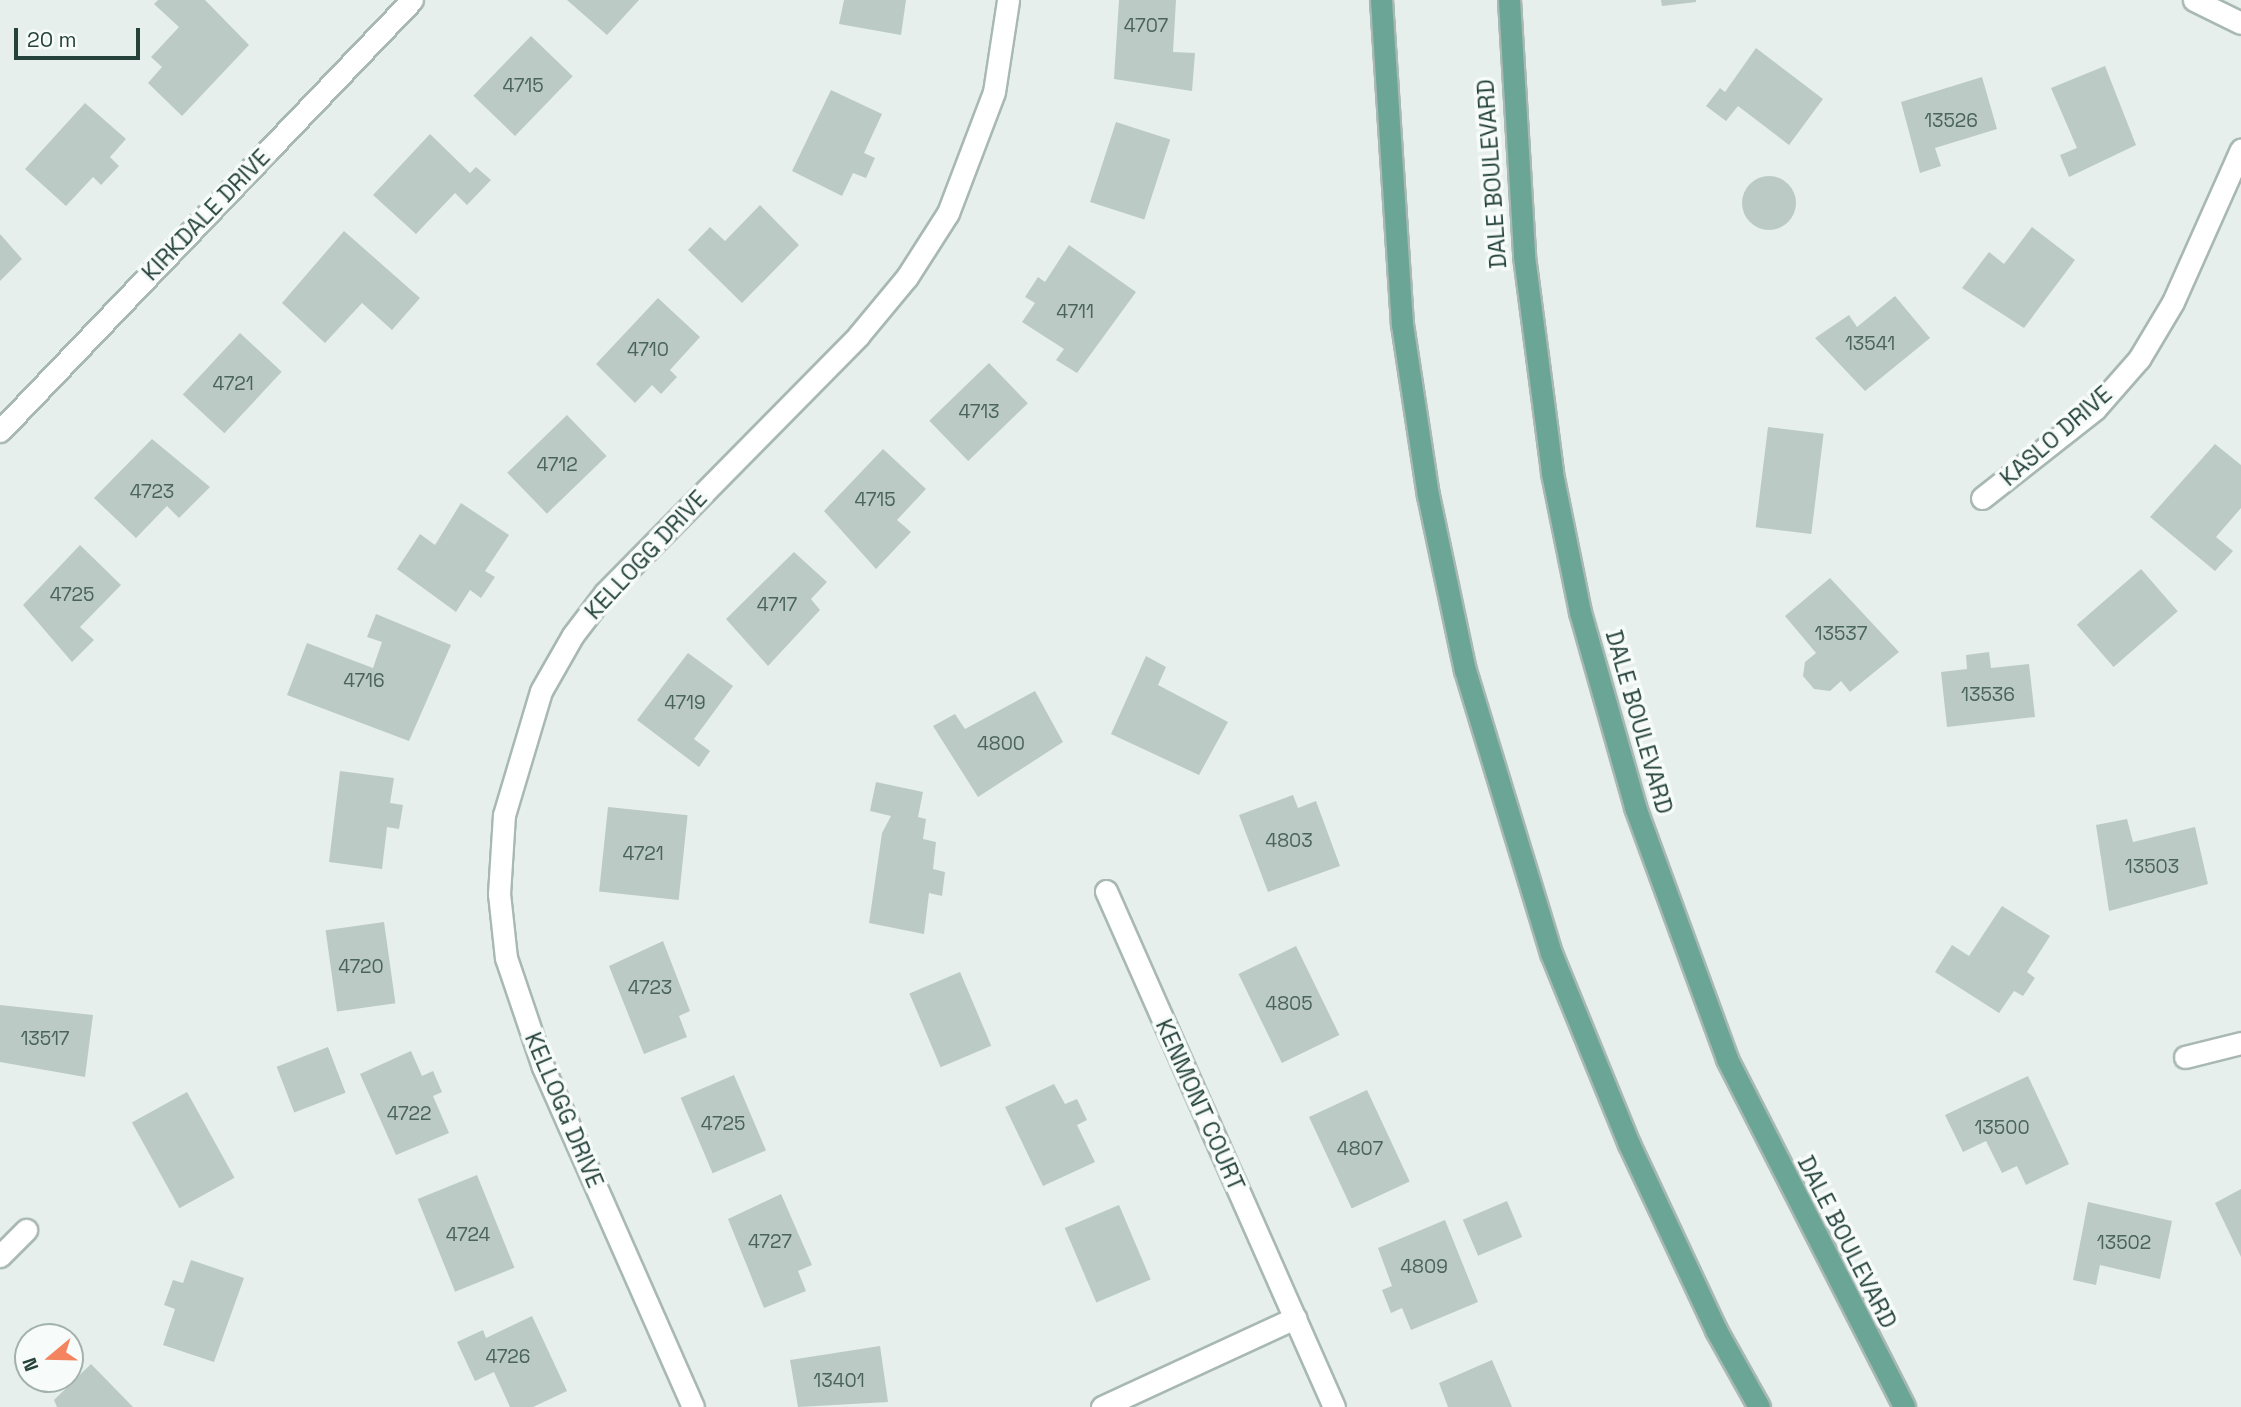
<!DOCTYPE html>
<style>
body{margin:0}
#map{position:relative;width:2241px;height:1407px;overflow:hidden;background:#e6efeb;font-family:"Space Grotesk",sans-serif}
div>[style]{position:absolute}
.building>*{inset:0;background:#bbcac4;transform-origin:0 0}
.round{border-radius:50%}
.roads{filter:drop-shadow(2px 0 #a8b8b2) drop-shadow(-2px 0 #a8b8b2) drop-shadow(0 2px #a8b8b2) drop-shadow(0 -2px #a8b8b2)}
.street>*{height:21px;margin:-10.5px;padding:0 10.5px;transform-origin:10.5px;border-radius:10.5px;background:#fff}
.primary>*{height:21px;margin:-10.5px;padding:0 10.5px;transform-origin:10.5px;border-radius:10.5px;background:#6aa596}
span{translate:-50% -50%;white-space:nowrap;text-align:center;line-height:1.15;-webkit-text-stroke:7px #f7fbf9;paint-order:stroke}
.number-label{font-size:19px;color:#4a645c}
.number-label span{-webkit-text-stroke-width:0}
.street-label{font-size:23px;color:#24423a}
.north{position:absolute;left:14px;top:1323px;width:70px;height:70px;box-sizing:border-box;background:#f7fbf9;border:2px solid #a3b1ad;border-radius:50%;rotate:251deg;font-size:19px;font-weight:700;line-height:28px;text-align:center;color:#24423a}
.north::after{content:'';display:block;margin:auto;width:24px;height:32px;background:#f4845f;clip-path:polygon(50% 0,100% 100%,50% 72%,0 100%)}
.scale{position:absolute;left:14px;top:28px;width:126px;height:32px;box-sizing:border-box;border:4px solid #24423a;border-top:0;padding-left:9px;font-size:21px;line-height:24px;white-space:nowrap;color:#24423a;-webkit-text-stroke:5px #f7fbf9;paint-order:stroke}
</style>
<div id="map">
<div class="building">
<i style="clip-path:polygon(158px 0,205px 0,249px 45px,182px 116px,148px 83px,162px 67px,151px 57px,179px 27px,154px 4px)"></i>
<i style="clip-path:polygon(567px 0,639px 0,607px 35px)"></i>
<i style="clip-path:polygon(844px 0,906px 0,901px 35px,839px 24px)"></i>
<i style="clip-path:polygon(1119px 0,1176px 0,1173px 52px,1195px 53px,1192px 91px,1114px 79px)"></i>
<i style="clip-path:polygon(1661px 0,1696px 0,1696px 2px,1662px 6px)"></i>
<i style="left:531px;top:36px;width:58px;height:83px;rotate:44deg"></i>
<i style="clip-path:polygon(1756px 48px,1823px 99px,1789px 145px,1738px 106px,1726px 121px,1706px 106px,1720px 88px,1725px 92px)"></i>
<i style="clip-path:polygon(2105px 66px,2136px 145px,2069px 177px,2060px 155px,2077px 148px,2051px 88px)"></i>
<i style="clip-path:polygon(1982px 77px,1997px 129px,1935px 148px,1941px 166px,1920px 173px,1901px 102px)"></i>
<i style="clip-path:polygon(831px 90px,882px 114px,864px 153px,875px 158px,866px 178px,853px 173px,842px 196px,792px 171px)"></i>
<i style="clip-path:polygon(85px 103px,126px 139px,110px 157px,119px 166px,101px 185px,93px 177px,66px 206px,25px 169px)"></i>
<i style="left:1116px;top:122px;width:57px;height:84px;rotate:18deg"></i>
<i style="clip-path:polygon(430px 134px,470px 173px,476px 167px,491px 180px,467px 205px,455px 193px,416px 234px,373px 195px)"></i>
<i class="round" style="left:1742px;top:176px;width:54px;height:54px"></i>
<i style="clip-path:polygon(760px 205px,799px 245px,742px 303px,688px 250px,710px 227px,725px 241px)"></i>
<i style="clip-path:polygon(2032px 227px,2075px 260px,2024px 328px,1962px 288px,1989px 252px,2004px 264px)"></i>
<i style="clip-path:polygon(344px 231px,420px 298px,392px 330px,362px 303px,325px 343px,282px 303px)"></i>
<i style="clip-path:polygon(0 234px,22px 259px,0 281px)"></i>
<i style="clip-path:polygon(1069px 245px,1136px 292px,1077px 373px,1056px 360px,1064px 349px,1022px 322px,1035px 303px,1025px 297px,1038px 277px,1045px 282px)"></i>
<i style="clip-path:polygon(1895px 296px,1930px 338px,1865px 391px,1815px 338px,1849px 315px,1857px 327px)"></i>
<i style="clip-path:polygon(658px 298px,700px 337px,670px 370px,677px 377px,661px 394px,652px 385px,635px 403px,596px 364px)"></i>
<i style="left:240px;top:333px;width:57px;height:84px;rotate:43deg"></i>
<i style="left:989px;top:363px;width:56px;height:83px;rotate:46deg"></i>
<i style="left:567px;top:415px;width:57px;height:83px;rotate:46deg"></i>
<i style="left:1768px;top:427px;width:56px;height:101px;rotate:7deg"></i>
<i style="clip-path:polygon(152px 439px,210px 487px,179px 518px,167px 506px,136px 538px,94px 498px)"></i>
<i style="clip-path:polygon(2215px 444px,2241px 465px,2241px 508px,2216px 537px,2233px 551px,2215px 571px,2150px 517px)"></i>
<i style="clip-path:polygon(883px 449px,926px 489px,897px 520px,911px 532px,876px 569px,824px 511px)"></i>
<i style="clip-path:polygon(461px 503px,509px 535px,485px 571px,495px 577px,481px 598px,470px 590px,456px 612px,397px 569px,420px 534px,435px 545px)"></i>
<i style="clip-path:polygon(80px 545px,121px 585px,80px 627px,94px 640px,72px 662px,23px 605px)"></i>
<i style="clip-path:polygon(794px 552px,827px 582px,811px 599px,820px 610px,768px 666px,726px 619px)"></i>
<i style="left:2141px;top:569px;width:56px;height:85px;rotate:49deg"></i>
<i style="clip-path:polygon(1830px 578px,1899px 652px,1850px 692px,1841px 681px,1830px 691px,1814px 689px,1803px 676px,1805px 662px,1816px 653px,1785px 616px)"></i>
<i style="clip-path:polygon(376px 614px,451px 645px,409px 741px,287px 695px,307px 643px,373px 668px,382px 642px,367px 637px)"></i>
<i style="clip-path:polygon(1989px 652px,1991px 668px,2029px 664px,2035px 717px,1947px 727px,1941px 672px,1967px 669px,1966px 655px)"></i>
<i style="clip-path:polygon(688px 653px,733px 686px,694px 739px,710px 751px,699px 767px,637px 720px)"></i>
<i style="clip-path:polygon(1146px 656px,1166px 667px,1158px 685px,1228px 722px,1199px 775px,1111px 734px)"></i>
<i style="clip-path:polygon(1035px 691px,1063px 742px,978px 797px,933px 726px,955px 714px,965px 729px)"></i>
<i style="clip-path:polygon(340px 771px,394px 778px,390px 803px,403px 805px,399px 829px,387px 827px,382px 869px,329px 862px)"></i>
<i style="clip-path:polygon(876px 782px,923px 792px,918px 817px,926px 819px,923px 839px,936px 842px,933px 869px,945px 872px,942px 896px,929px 893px,924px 934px,869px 923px,882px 833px,891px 816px,870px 811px)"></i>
<i style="clip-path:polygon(1293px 795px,1298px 808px,1316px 801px,1340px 866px,1268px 892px,1239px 815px)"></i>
<i style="left:608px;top:807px;width:80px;height:85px;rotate:6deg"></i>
<i style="clip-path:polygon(2127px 819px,2133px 842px,2195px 827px,2208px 884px,2109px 911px,2096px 825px)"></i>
<i style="clip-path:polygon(2002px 906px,2050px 936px,2027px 972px,2035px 978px,2023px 996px,2014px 991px,1999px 1013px,1935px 972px,1952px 945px,1969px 956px)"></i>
<i style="left:384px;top:922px;width:82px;height:59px;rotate:82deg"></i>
<i style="clip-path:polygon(663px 941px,690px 1011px,679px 1016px,687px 1037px,644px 1054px,609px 966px)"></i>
<i style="left:1296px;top:946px;width:99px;height:64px;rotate:64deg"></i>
<i style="left:960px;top:972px;width:80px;height:55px;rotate:67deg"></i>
<i style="clip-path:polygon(0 1005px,93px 1015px,85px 1077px,0 1062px)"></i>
<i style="left:328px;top:1047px;width:49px;height:55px;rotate:69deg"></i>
<i style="clip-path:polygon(411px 1051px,422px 1076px,433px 1071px,442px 1092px,433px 1096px,449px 1133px,396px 1155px,360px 1074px)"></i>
<i style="left:734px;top:1075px;width:82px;height:58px;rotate:67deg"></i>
<i style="clip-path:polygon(2028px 1076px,2069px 1164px,2026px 1185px,2017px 1166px,2002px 1173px,1986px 1141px,1963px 1152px,1945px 1115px)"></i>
<i style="clip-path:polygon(1054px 1084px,1065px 1104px,1077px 1099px,1087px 1120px,1077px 1125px,1095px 1162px,1043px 1186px,1005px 1107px)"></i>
<i style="left:1367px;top:1090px;width:101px;height:64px;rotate:65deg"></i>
<i style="left:187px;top:1092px;width:98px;height:63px;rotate:61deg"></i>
<i style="left:477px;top:1175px;width:100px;height:64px;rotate:68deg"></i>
<i style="clip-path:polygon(2241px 1189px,2241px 1257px,2215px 1203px)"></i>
<i style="clip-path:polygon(781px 1194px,812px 1265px,798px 1271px,806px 1291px,764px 1308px,728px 1219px)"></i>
<i style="left:1507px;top:1201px;width:39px;height:48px;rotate:67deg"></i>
<i style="clip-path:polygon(2088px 1202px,2172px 1221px,2160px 1279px,2100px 1265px,2096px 1285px,2073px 1280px)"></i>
<i style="left:1119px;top:1205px;width:81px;height:59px;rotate:67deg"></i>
<i style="clip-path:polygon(1445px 1220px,1478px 1302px,1411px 1330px,1402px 1308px,1391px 1313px,1382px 1290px,1392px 1286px,1378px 1248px)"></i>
<i style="clip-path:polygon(191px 1260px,244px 1278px,214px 1362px,163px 1345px,175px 1309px,164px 1305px,173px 1280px,183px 1283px)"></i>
<i style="clip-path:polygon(532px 1316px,567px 1391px,533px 1407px,510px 1407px,494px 1372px,475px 1381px,457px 1342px,483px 1330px,486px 1338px)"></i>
<i style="clip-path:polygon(880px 1346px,888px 1402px,798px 1407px,790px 1360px)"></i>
<i style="clip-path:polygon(1492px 1360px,1512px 1407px,1448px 1407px,1439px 1383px)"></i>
<i style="clip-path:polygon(91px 1364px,133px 1407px,57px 1407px,54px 1400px)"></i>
</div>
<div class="roads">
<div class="street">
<i style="left:2194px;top:0;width:52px;rotate:26.1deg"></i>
<i style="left:0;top:431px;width:596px;rotate:-46.29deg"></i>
<i style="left:1982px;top:498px;width:144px;rotate:-38.2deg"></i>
<i style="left:2095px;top:409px;width:67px;rotate:-48.7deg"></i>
<i style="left:2139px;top:359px;width:66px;rotate:-59.2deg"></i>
<i style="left:2173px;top:302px;width:167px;rotate:-66deg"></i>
<i style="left:1106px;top:891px;width:564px;rotate:66.16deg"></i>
<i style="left:2185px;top:1057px;width:58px;rotate:-14deg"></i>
<i style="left:0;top:1256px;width:37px;rotate:-45deg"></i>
<i style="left:693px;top:1407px;width:372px;rotate:-113.8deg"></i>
<i style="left:543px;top:1067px;width:115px;rotate:-108.7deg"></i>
<i style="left:506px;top:958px;width:64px;rotate:-96.2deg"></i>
<i style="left:499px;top:894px;width:79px;rotate:-86.4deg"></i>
<i style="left:504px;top:815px;width:129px;rotate:-73.4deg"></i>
<i style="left:541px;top:691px;width:64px;rotate:-60.3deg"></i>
<i style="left:573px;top:635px;width:53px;rotate:-52.7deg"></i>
<i style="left:605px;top:593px;width:361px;rotate:-45.4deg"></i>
<i style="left:858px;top:336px;width:77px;rotate:-50.3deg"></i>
<i style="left:907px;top:277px;width:76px;rotate:-57.4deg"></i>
<i style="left:948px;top:213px;width:129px;rotate:-69.2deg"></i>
<i style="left:994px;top:92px;width:93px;rotate:-81.3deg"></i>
<i style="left:1102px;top:1407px;width:213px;rotate:-24.8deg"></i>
</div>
<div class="primary">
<i style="left:1381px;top:0;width:325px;rotate:86.3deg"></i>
<i style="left:1402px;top:324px;width:173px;rotate:81.4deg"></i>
<i style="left:1428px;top:495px;width:179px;rotate:78.1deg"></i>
<i style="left:1465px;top:670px;width:296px;rotate:73.1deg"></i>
<i style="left:1551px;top:953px;width:206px;rotate:67.8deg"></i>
<i style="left:1629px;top:1144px;width:205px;rotate:64.9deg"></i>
<i style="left:1716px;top:1330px;width:88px;rotate:60.8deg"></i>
<i style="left:1509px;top:0;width:256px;rotate:86.6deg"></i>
<i style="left:1524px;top:256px;width:219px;rotate:82.6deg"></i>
<i style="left:1552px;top:473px;width:142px;rotate:78.6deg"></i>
<i style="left:1580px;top:612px;width:203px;rotate:74.2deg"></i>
<i style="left:1635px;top:807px;width:268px;rotate:69.9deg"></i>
<i style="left:1727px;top:1059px;width:390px;rotate:63deg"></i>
</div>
</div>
<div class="number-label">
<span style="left:1146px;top:26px">4707</span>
<span style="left:523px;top:86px">4715</span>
<span style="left:1951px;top:121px">13526</span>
<span style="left:1075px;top:312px">4711</span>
<span style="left:1870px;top:344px">13541</span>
<span style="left:648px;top:350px">4710</span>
<span style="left:233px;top:384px">4721</span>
<span style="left:979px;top:412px">4713</span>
<span style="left:557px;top:465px">4712</span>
<span style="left:152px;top:492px">4723</span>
<span style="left:875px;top:500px">4715</span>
<span style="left:72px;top:595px">4725</span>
<span style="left:777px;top:605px">4717</span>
<span style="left:1841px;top:634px">13537</span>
<span style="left:364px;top:681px">4716</span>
<span style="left:1988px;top:695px">13536</span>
<span style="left:685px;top:703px">4719</span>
<span style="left:1001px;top:744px">4800</span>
<span style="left:1289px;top:841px">4803</span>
<span style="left:643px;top:854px">4721</span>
<span style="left:2152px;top:867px">13503</span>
<span style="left:361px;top:967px">4720</span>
<span style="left:650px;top:988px">4723</span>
<span style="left:1289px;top:1004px">4805</span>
<span style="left:45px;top:1039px">13517</span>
<span style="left:409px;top:1114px">4722</span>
<span style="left:723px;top:1124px">4725</span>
<span style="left:2002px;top:1128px">13500</span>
<span style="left:1360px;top:1149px">4807</span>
<span style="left:468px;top:1235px">4724</span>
<span style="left:770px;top:1242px">4727</span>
<span style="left:2124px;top:1243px">13502</span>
<span style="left:1424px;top:1267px">4809</span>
<span style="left:508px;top:1357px">4726</span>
<span style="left:839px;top:1381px">13401</span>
</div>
<div class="street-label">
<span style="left:1492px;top:174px;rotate:-94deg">DALE BOULEVARD</span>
<span style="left:206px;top:215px;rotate:-46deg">KIRKDALE DRIVE</span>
<span style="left:2056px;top:436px;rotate:-41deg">KASLO DRIVE</span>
<span style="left:646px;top:555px;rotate:-47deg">KELLOGG DRIVE</span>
<span style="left:1639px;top:722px;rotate:74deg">DALE BOULEVARD</span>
<span style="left:1200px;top:1105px;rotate:66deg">KENMONT COURT</span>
<span style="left:564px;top:1110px;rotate:67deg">KELLOGG DRIVE</span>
<span style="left:1847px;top:1242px;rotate:63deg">DALE BOULEVARD</span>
</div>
<div class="north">N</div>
<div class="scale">20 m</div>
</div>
